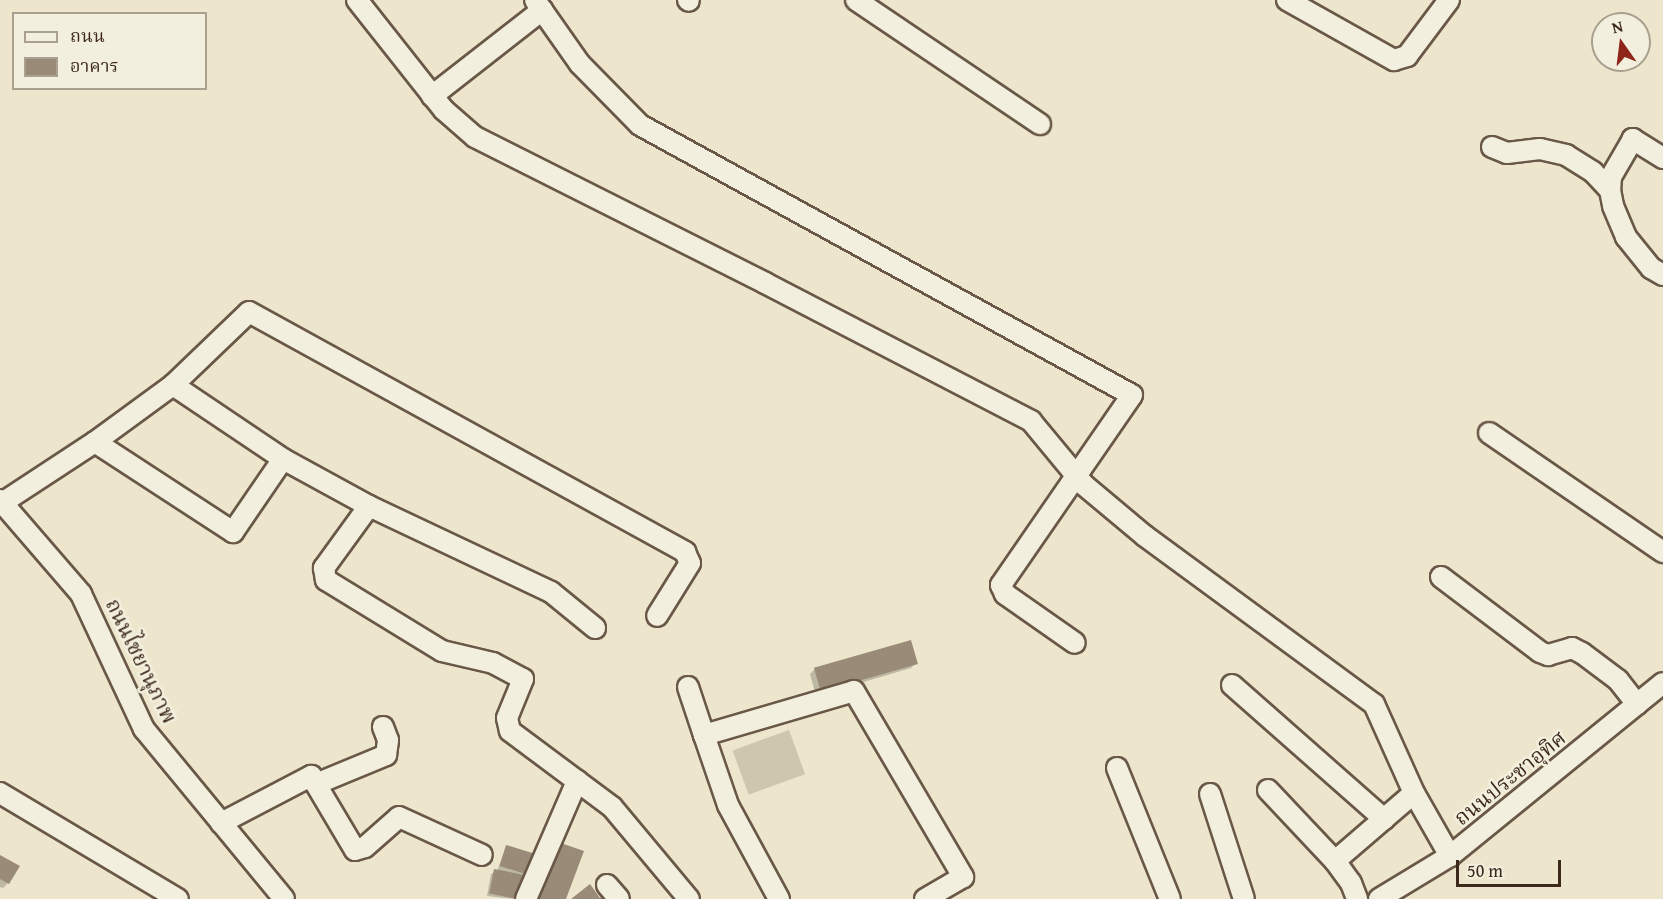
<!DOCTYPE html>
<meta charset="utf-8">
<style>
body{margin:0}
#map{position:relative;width:1663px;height:899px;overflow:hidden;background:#ede6cc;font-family:"Gentium Book Plus","Noto Serif Thai",serif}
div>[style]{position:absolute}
.green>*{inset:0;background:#cfc6ae;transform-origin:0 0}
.shadow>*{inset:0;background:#0003}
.building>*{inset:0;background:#998b77;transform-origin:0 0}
.roads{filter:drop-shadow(2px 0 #695847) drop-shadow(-2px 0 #695847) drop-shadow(0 2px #695847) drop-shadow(0 -2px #695847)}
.minor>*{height:20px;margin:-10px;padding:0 10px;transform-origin:10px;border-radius:10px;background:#f3efde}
span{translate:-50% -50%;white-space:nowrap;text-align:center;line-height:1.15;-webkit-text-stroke:5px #f3efde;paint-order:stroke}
.street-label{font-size:21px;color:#3d291b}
.legend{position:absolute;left:12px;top:12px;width:195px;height:78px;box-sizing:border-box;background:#f3efde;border:2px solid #aaa090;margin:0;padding:8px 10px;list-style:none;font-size:18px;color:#3d291b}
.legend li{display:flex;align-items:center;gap:12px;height:30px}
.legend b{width:30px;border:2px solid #aaa090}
.north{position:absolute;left:1591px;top:12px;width:60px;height:60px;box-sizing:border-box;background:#f3efde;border:2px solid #aaa090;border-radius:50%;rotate:346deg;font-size:16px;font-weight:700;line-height:24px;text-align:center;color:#3d291b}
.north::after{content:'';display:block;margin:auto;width:21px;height:27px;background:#8f2418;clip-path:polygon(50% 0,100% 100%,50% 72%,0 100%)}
.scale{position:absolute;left:1456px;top:860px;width:105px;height:27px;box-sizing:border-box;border:3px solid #3d291b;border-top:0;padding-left:8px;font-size:18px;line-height:21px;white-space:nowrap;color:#3d291b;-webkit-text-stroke:4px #f3efde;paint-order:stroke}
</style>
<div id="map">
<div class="green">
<i style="left:789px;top:730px;width:47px;height:60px;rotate:70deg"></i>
</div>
<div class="shadow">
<i style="clip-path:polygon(916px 663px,911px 668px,816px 696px,810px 674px,815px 669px)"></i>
<i style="clip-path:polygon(506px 847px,535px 855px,526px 877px,522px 876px,516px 899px,487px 896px,491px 874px,497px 871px)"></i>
<i style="clip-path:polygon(0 856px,8px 883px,3px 888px,0 887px)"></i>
</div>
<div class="building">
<i style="left:911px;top:640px;width:25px;height:101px;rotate:74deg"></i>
<i style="clip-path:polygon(555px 841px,584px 851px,566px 899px,533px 899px)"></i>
<i style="left:506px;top:845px;width:31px;height:22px;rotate:17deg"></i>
<i style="clip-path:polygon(0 855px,20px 866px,9px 884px,0 879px)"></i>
<i style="left:494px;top:869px;width:31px;height:25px;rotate:11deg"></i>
<i style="clip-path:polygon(590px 884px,600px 898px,606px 893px,611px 899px,571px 899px)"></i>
</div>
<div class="roads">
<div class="minor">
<i style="left:357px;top:0;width:140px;rotate:51.7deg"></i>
<i style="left:444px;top:110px;width:41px;rotate:41.1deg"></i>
<i style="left:475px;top:137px;width:325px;rotate:26.7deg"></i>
<i style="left:765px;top:283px;width:300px;rotate:27.4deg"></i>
<i style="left:1031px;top:421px;width:83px;rotate:50.4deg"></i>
<i style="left:1084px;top:485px;width:80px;rotate:39.9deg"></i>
<i style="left:1145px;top:536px;width:284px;rotate:36.3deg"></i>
<i style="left:1374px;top:704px;width:98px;rotate:65.8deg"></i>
<i style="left:1414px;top:793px;width:73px;rotate:60.3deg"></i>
<i style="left:688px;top:0;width:1px;rotate:45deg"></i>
<i style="left:856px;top:0;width:222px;rotate:34deg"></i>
<i style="left:1287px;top:0;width:123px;rotate:29.3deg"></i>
<i style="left:1394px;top:60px;width:14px;rotate:-17deg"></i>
<i style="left:1407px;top:56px;width:70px;rotate:-53.1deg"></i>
<i style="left:542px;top:10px;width:66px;rotate:54.9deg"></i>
<i style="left:580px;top:64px;width:86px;rotate:45.5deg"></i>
<i style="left:640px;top:125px;width:561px;rotate:28.76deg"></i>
<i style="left:1132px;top:395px;width:231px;rotate:124.6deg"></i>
<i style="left:1001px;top:585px;width:10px;rotate:66deg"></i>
<i style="left:1005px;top:594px;width:85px;rotate:35deg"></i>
<i style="left:432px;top:96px;width:140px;rotate:-38deg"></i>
<i style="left:542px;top:10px;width:12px;rotate:-125deg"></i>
<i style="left:1492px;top:147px;width:16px;rotate:22deg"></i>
<i style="left:1507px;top:153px;width:33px;rotate:-7deg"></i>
<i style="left:1540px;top:149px;width:27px;rotate:13deg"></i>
<i style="left:1566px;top:155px;width:32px;rotate:32deg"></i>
<i style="left:1593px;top:172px;width:25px;rotate:47deg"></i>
<i style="left:1663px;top:158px;width:36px;rotate:-148deg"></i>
<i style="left:1633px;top:139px;width:44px;rotate:120.1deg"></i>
<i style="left:1611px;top:177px;width:13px;rotate:94deg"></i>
<i style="left:1610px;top:190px;width:16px;rotate:79deg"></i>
<i style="left:1613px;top:206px;width:34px;rotate:67deg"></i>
<i style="left:1626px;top:237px;width:40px;rotate:51deg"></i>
<i style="left:1651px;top:268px;width:14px;rotate:30deg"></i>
<i style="left:173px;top:385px;width:133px;rotate:33.9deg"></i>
<i style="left:283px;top:459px;width:98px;rotate:28.7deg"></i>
<i style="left:369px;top:506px;width:201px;rotate:25.3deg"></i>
<i style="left:551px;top:592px;width:57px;rotate:39.3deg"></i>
<i style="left:1489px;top:433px;width:211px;rotate:34.4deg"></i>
<i style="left:95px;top:442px;width:165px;rotate:33.1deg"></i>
<i style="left:233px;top:532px;width:88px;rotate:-55.6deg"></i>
<i style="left:0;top:500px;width:124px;rotate:49.2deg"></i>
<i style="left:81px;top:594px;width:149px;rotate:65deg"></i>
<i style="left:144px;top:729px;width:220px;rotate:50.5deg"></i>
<i style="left:2px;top:503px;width:111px;rotate:-33.3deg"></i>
<i style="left:95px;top:442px;width:97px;rotate:-36.2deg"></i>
<i style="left:173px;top:385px;width:105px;rotate:-43.8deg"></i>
<i style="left:249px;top:312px;width:498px;rotate:28.8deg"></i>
<i style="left:685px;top:552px;width:12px;rotate:66deg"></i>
<i style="left:690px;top:563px;width:62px;rotate:121.9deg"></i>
<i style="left:369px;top:506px;width:77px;rotate:126deg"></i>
<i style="left:324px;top:568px;width:12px;rotate:81deg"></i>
<i style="left:326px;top:580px;width:136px;rotate:31.5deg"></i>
<i style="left:442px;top:651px;width:52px;rotate:13.2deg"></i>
<i style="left:493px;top:663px;width:34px;rotate:28deg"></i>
<i style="left:523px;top:679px;width:42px;rotate:112.3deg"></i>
<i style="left:507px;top:718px;width:13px;rotate:77deg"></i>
<i style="left:510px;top:731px;width:127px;rotate:36.7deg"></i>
<i style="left:612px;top:807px;width:120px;rotate:50.1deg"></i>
<i style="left:1441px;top:577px;width:124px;rotate:37.1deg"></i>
<i style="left:1540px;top:652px;width:9px;rotate:21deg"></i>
<i style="left:1548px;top:655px;width:25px;rotate:-16deg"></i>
<i style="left:1572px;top:648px;width:11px;rotate:27deg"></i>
<i style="left:1582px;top:653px;width:45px;rotate:36.9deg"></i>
<i style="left:1618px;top:680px;width:31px;rotate:52deg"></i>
<i style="left:1232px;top:685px;width:203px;rotate:41.4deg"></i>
<i style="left:688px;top:687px;width:51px;rotate:71.6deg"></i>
<i style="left:1117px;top:768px;width:141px;rotate:68deg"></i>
<i style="left:316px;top:784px;width:76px;rotate:-22.5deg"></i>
<i style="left:386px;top:755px;width:15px;rotate:-82deg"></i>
<i style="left:388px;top:740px;width:14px;rotate:-111deg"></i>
<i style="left:1268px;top:790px;width:98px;rotate:46.7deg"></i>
<i style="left:1335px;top:861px;width:27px;rotate:54deg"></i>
<i style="left:1351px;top:883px;width:17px;rotate:69deg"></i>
<i style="left:0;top:793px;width:207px;rotate:30.8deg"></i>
<i style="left:1210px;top:794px;width:110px;rotate:72.1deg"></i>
<i style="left:221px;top:823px;width:102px;rotate:-27.6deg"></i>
<i style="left:311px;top:776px;width:86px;rotate:59.3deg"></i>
<i style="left:355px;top:850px;width:10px;rotate:-17deg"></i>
<i style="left:365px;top:847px;width:45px;rotate:-41.4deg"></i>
<i style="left:399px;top:817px;width:91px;rotate:24.6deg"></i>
<i style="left:1335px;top:861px;width:104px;rotate:-40.7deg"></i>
<i style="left:607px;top:885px;width:18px;rotate:49deg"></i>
<i style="left:526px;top:899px;width:129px;rotate:-66.6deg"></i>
<i style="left:779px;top:899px;width:107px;rotate:-118.5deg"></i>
<i style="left:728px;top:805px;width:74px;rotate:-108.9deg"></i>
<i style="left:704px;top:735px;width:156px;rotate:-16.3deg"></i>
<i style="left:854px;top:691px;width:216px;rotate:59.6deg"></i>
<i style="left:963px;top:877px;width:44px;rotate:149.9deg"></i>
<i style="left:1379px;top:899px;width:83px;rotate:-31.2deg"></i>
<i style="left:1450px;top:856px;width:274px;rotate:-39.1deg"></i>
</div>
</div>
<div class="street-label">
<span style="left:141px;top:661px;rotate:64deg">ถนนไชยานุภาพ</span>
<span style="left:1510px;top:778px;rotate:-39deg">ถนนประชาอุทิศ</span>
</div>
<ul class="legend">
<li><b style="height:8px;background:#f3efde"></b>ถนน</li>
<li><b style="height:16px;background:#998b77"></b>อาคาร</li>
</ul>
<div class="north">N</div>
<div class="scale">50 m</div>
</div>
